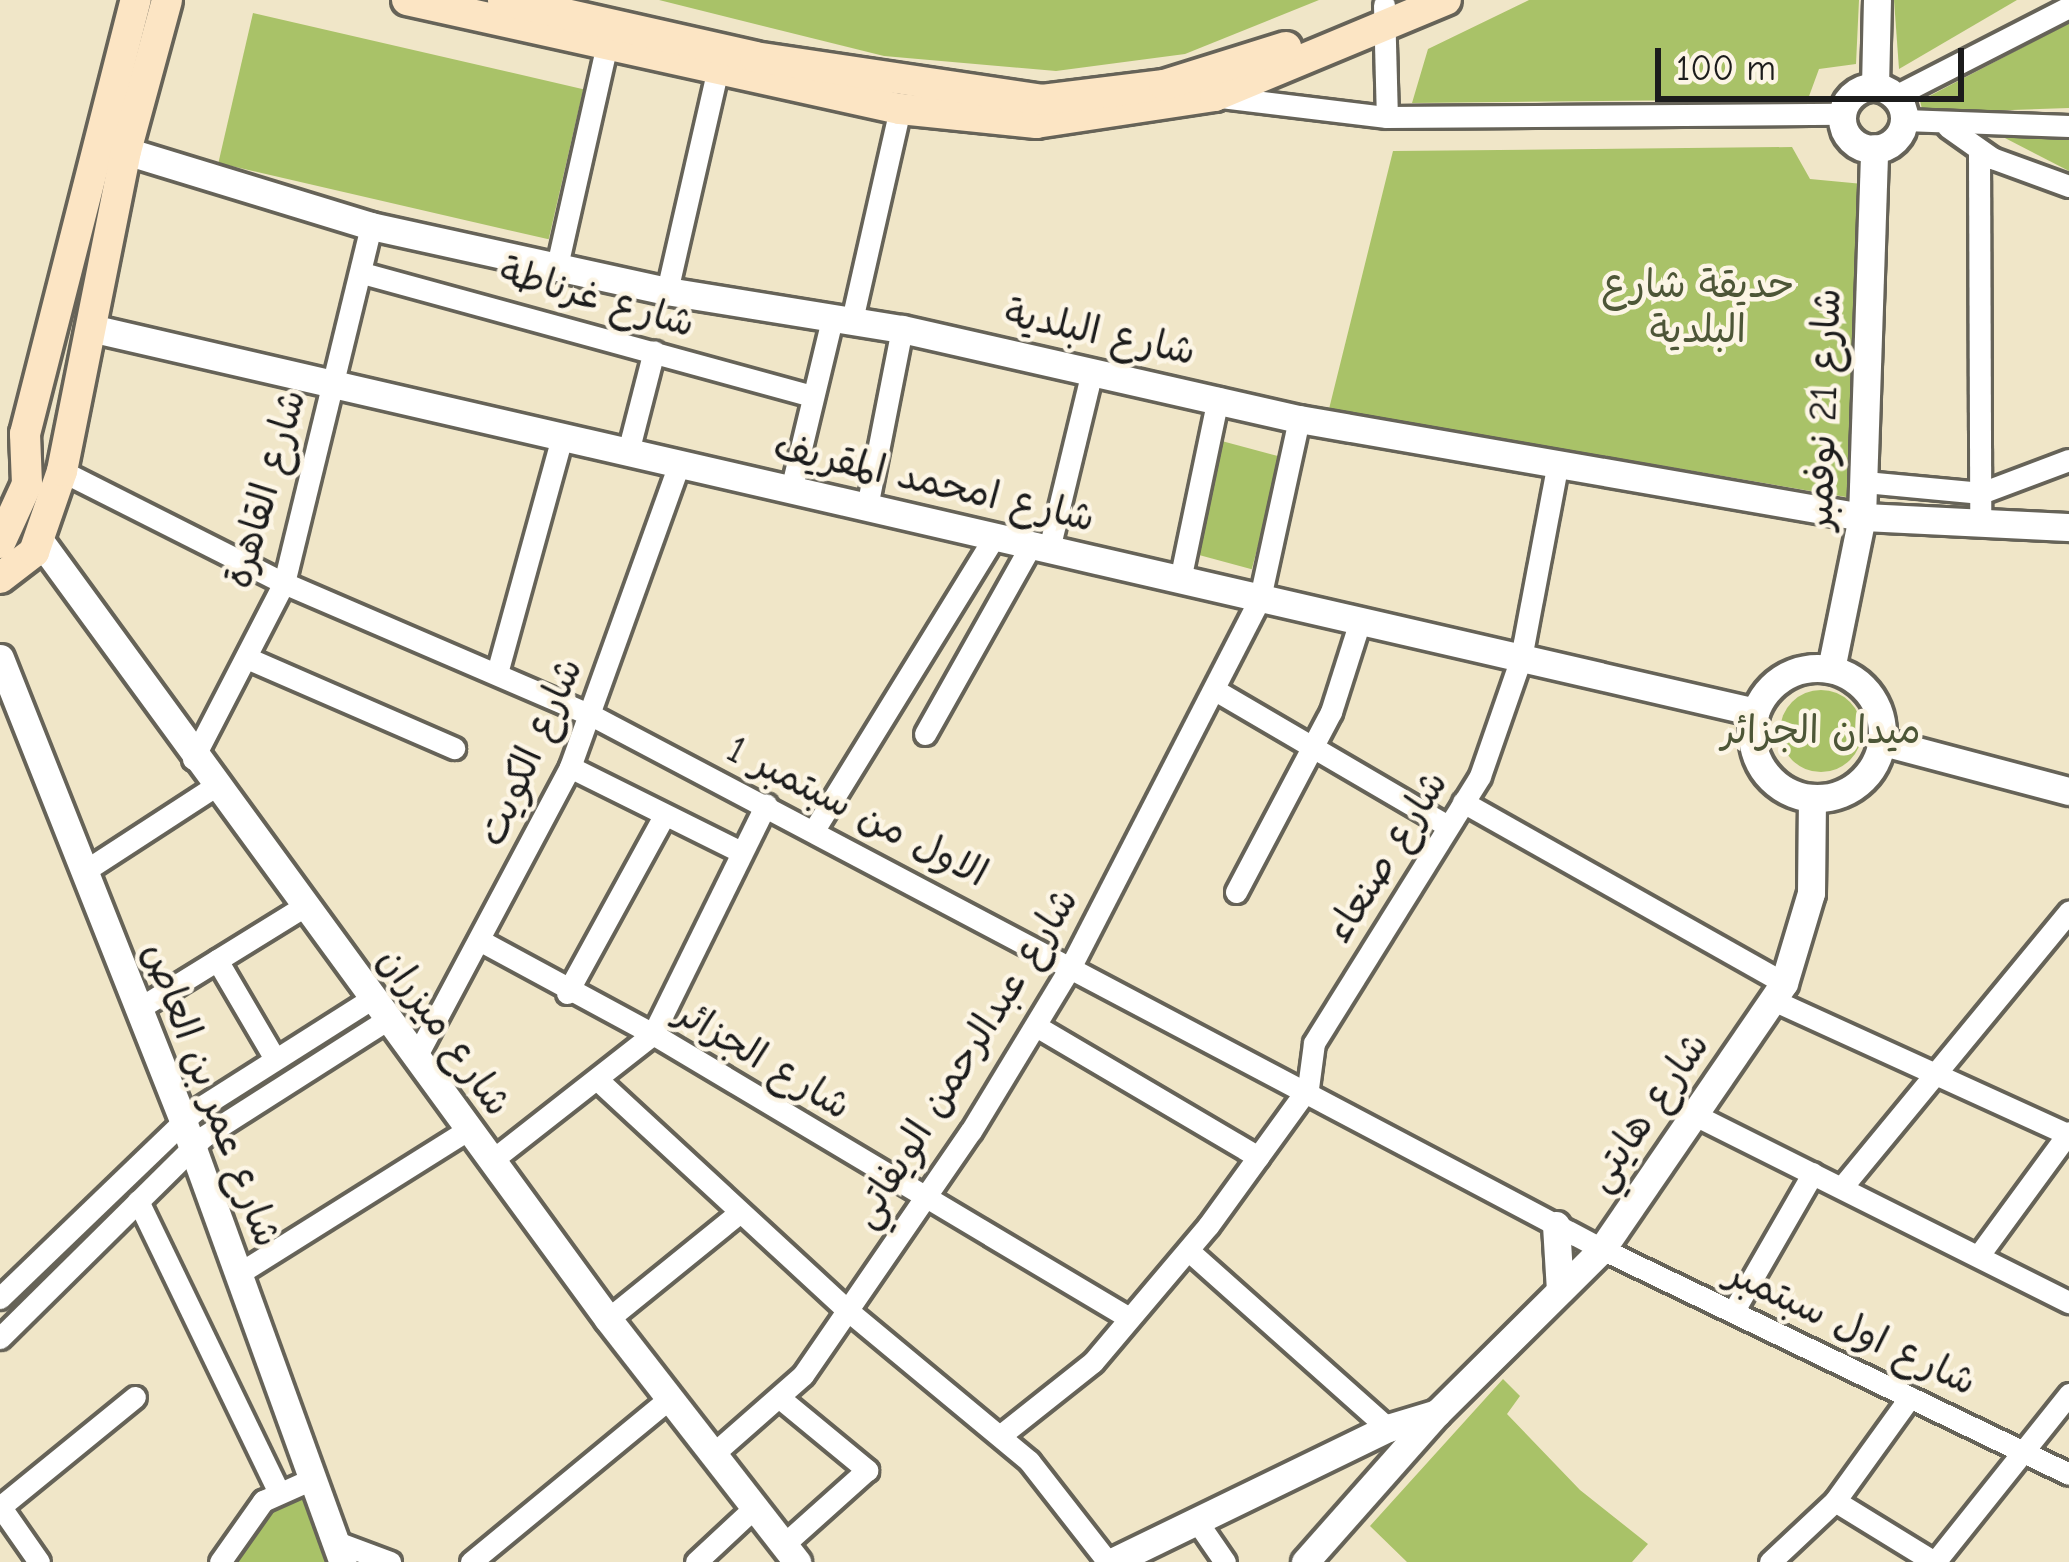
<!DOCTYPE html>
<meta charset="utf-8">
<style>
body{margin:0}
#map{position:relative;width:2069px;height:1562px;overflow:hidden;background:#f0e6c8;font-family:"Comic Neue","Playpen Sans Arabic",sans-serif}
div>[style]{position:absolute}
.green>*{inset:0;background:#a9c268;transform-origin:0 0}
.round{border-radius:50%}
.roads{filter:drop-shadow(3px 0 #666358) drop-shadow(-3px 0 #666358) drop-shadow(0 3px #666358) drop-shadow(0 -3px #666358)}
.minor>*{height:21px;margin:-10.5px;padding:0 10.5px;transform-origin:10.5px;border-radius:10.5px;background:#fff}
.tertiary>*{height:27px;margin:-13.5px;padding:0 13.5px;transform-origin:13.5px;border-radius:13.5px;background:#fff}
.tertiary>.ring{margin:-13.5px;padding:0;box-sizing:content-box;background:none;border:27px solid #fff;border-radius:50%}
.secondary>*{height:30px;margin:-15px;padding:0 15px;transform-origin:15px;border-radius:15px;background:#fce5c4}
span{translate:-50% -50%;white-space:nowrap;text-align:center;line-height:1.15;-webkit-text-stroke:9px #fcf5e5;paint-order:stroke}
.park-label{font-size:39px;color:#4d5637}
.street-label{font-size:39px;color:#1c1c1c}
.scale{position:absolute;left:1655px;top:48px;width:309px;height:54px;box-sizing:border-box;border:6px solid #1c1c1c;border-top:0;padding-left:15px;font-size:36px;line-height:42px;white-space:nowrap;color:#1c1c1c;-webkit-text-stroke:9px #fcf5e5;paint-order:stroke}
</style>
<div id="map">
<div class="green">
<i style="clip-path:polygon(659px 0,1319px 0,1185px 54px,1056px 71px,884px 56px)"></i>
<i style="clip-path:polygon(1529px 0,1859px 0,1856px 64px,1819px 69px,1808px 99px,1412px 103px,1428px 49px)"></i>
<i style="clip-path:polygon(1894px 0,2017px 0,1899px 69px)"></i>
<i style="left:253px;top:13px;width:339px;height:154px;rotate:13deg"></i>
<i style="clip-path:polygon(2069px 23px,2069px 108px,1923px 113px,1920px 101px)"></i>
<i style="clip-path:polygon(2069px 135px,2069px 171px,2003px 137px)"></i>
<i style="clip-path:polygon(1792px 147px,1810px 179px,1863px 184px,1852px 498px,1329px 409px,1393px 151px)"></i>
<i style="left:1218px;top:440px;width:66px;height:116px;rotate:15deg"></i>
<i class="round" style="left:1780px;top:690px;width:82px;height:82px"></i>
<i style="clip-path:polygon(1503px 1379px,1520px 1396px,1507px 1414px,1580px 1490px,1648px 1544px,1632px 1562px,1407px 1562px,1370px 1526px)"></i>
<i style="clip-path:polygon(307px 1494px,340px 1562px,237px 1562px,282px 1497px)"></i>
</div>
<div class="roads">
<div class="minor">
<i style="left:1384px;top:5px;width:112px;rotate:88.5deg"></i>
<i style="left:1895px;top:96px;width:195px;rotate:-27.1deg"></i>
<i style="left:1221px;top:97px;width:167px;rotate:6.9deg"></i>
<i style="left:1387px;top:117px;width:455px;rotate:-0.4deg"></i>
<i style="left:1904px;top:120px;width:165px;rotate:2.1deg"></i>
<i style="left:1948px;top:127px;width:54px;rotate:35.2deg"></i>
<i style="left:1992px;top:158px;width:82px;rotate:20deg"></i>
<i style="left:1979px;top:152px;width:368px;rotate:89.8deg"></i>
<i style="left:557px;top:266px;width:227px;rotate:-77.3deg"></i>
<i style="left:362px;top:273px;width:466px;rotate:15.3deg"></i>
<i style="left:667px;top:291px;width:225px;rotate:-77.1deg"></i>
<i style="left:852px;top:320px;width:216px;rotate:-77.2deg"></i>
<i style="left:628px;top:452px;width:104px;rotate:-75.6deg"></i>
<i style="left:62px;top:471px;width:249px;rotate:26.8deg"></i>
<i style="left:284px;top:583px;width:336px;rotate:23.3deg"></i>
<i style="left:593px;top:716px;width:1141px;rotate:27.85deg"></i>
<i style="left:1602px;top:1249px;width:518px;rotate:25.72deg"></i>
<i style="left:1865px;top:482px;width:117px;rotate:5.4deg"></i>
<i style="left:1981px;top:493px;width:94px;rotate:-20.6deg"></i>
<i style="left:791px;top:490px;width:176px;rotate:-76.5deg"></i>
<i style="left:867px;top:507px;width:181px;rotate:-78.9deg"></i>
<i style="left:1049px;top:549px;width:183px;rotate:-76.4deg"></i>
<i style="left:1180px;top:580px;width:186px;rotate:-78.2deg"></i>
<i style="left:247px;top:658px;width:226px;rotate:23.5deg"></i>
<i style="left:497px;top:673px;width:245px;rotate:-74.6deg"></i>
<i style="left:1215px;top:690px;width:270px;rotate:30.3deg"></i>
<i style="left:925px;top:734px;width:217px;rotate:-60.7deg"></i>
<i style="left:193px;top:759px;width:198px;rotate:-62.7deg"></i>
<i style="left:284px;top:583px;width:367px;rotate:-76.3deg"></i>
<i style="left:570px;top:767px;width:189px;rotate:26.4deg"></i>
<i style="left:1463px;top:802px;width:369px;rotate:29.4deg"></i>
<i style="left:814px;top:830px;width:344px;rotate:-58.4deg"></i>
<i style="left:83px;top:872px;width:156px;rotate:-33deg"></i>
<i style="left:1236px;top:892px;width:204px;rotate:-62.2deg"></i>
<i style="left:1331px;top:712px;width:96px;rotate:-72.3deg"></i>
<i style="left:481px;top:941px;width:196px;rotate:28.4deg"></i>
<i style="left:653px;top:1034px;width:554px;rotate:30.82deg"></i>
<i style="left:217px;top:960px;width:115px;rotate:59.6deg"></i>
<i style="left:567px;top:993px;width:202px;rotate:-61.3deg"></i>
<i style="left:1773px;top:1000px;width:325px;rotate:24.5deg"></i>
<i style="left:138px;top:1009px;width:194px;rotate:-31.7deg"></i>
<i style="left:1036px;top:1026px;width:258px;rotate:30.5deg"></i>
<i style="left:417px;top:1055px;width:326px;rotate:-62deg"></i>
<i style="left:570px;top:767px;width:322px;rotate:-70.2deg"></i>
<i style="left:600px;top:1082px;width:335px;rotate:42.7deg"></i>
<i style="left:846px;top:1309px;width:238px;rotate:39.7deg"></i>
<i style="left:1029px;top:1461px;width:128px;rotate:52deg"></i>
<i style="left:1691px;top:1113px;width:423px;rotate:26.6deg"></i>
<i style="left:491px;top:1161px;width:206px;rotate:-38.1deg"></i>
<i style="left:653px;top:1034px;width:256px;rotate:-63.8deg"></i>
<i style="left:1842px;top:1187px;width:357px;rotate:-50.5deg"></i>
<i style="left:138px;top:1201px;width:322px;rotate:64.2deg"></i>
<i style="left:1189px;top:1251px;width:266px;rotate:41.7deg"></i>
<i style="left:1979px;top:1255px;width:152px;rotate:-53.8deg"></i>
<i style="left:238px;top:1274px;width:271px;rotate:-32.1deg"></i>
<i style="left:0;top:1298px;width:268px;rotate:-43.9deg"></i>
<i style="left:193px;top:1112px;width:211px;rotate:-32.4deg"></i>
<i style="left:1733px;top:1312px;width:160px;rotate:-60.1deg"></i>
<i style="left:608px;top:1319px;width:169px;rotate:-39deg"></i>
<i style="left:0;top:1338px;width:286px;rotate:-44.7deg"></i>
<i style="left:203px;top:1137px;width:218px;rotate:-32.5deg"></i>
<i style="left:781px;top:1399px;width:112px;rotate:39.5deg"></i>
<i style="left:867px;top:1470px;width:113px;rotate:138.2deg"></i>
<i style="left:1001px;top:1435px;width:117px;rotate:-38.4deg"></i>
<i style="left:1093px;top:1362px;width:178px;rotate:-49.8deg"></i>
<i style="left:1208px;top:1226px;width:170px;rotate:-54.1deg"></i>
<i style="left:1308px;top:1088px;width:45px;rotate:-82.4deg"></i>
<i style="left:1314px;top:1043px;width:314px;rotate:-58.1deg"></i>
<i style="left:1480px;top:776px;width:125px;rotate:-70.8deg"></i>
<i style="left:1521px;top:658px;width:198px;rotate:-79.3deg"></i>
<i style="left:712px;top:1455px;width:121px;rotate:-41.3deg"></i>
<i style="left:803px;top:1375px;width:296px;rotate:-55.5deg"></i>
<i style="left:971px;top:1131px;width:195px;rotate:-58.8deg"></i>
<i style="left:1072px;top:964px;width:411px;rotate:-62.8deg"></i>
<i style="left:1260px;top:598px;width:183px;rotate:-77.7deg"></i>
<i style="left:1835px;top:1501px;width:116px;rotate:31.6deg"></i>
<i style="left:0;top:1506px;width:68px;rotate:55.1deg"></i>
<i style="left:0;top:1507px;width:174px;rotate:-39.2deg"></i>
<i style="left:1196px;top:1520px;width:51px;rotate:55.4deg"></i>
<i style="left:334px;top:1541px;width:60px;rotate:20.6deg"></i>
<i style="left:220px;top:1562px;width:75px;rotate:-54.8deg"></i>
<i style="left:263px;top:1501px;width:54px;rotate:-24.2deg"></i>
<i style="left:471px;top:1562px;width:256px;rotate:-39.5deg"></i>
<i style="left:696px;top:1562px;width:79px;rotate:-43deg"></i>
<i style="left:1770px;top:1562px;width:89px;rotate:-43.2deg"></i>
<i style="left:1835px;top:1501px;width:128px;rotate:-54.2deg"></i>
<i style="left:1935px;top:1562px;width:215px;rotate:-51.4deg"></i>
</div>
<div class="tertiary">
<i style="left:1875px;top:87px;width:87px;rotate:-88.7deg"></i>
<i class="ring" style="left:1842px;top:87px;width:35px;height:35px"></i>
<i style="left:126px;top:151px;width:256px;rotate:17deg"></i>
<i style="left:371px;top:226px;width:303px;rotate:12.4deg"></i>
<i style="left:667px;top:291px;width:238px;rotate:9.2deg"></i>
<i style="left:902px;top:329px;width:407px;rotate:12.8deg"></i>
<i style="left:1299px;top:419px;width:571px;rotate:9.87deg"></i>
<i style="left:1862px;top:517px;width:207px;rotate:2.8deg"></i>
<i style="left:95px;top:329px;width:1704px;rotate:12.99deg"></i>
<i style="left:40px;top:541px;width:963px;rotate:53.87deg"></i>
<i style="left:608px;top:1319px;width:308px;rotate:52.1deg"></i>
<i style="left:0;top:658px;width:498px;rotate:68.4deg"></i>
<i style="left:183px;top:1121px;width:469px;rotate:70.1deg"></i>
<i class="ring" style="left:1752px;top:668px;width:103px;height:103px"></i>
<i style="left:1831px;top:669px;width:155px;rotate:-78.5deg"></i>
<i style="left:1862px;top:517px;width:369px;rotate:-88.1deg"></i>
<i style="left:1883px;top:742px;width:192px;rotate:14.8deg"></i>
<i style="left:1556px;top:1225px;width:65px;rotate:86.5deg"></i>
<i style="left:1112px;top:1562px;width:307px;rotate:-25.9deg"></i>
<i style="left:1388px;top:1428px;width:51px;rotate:-17deg"></i>
<i style="left:1437px;top:1413px;width:233px;rotate:-44.8deg"></i>
<i style="left:1602px;top:1249px;width:322px;rotate:-55.6deg"></i>
<i style="left:1784px;top:983px;width:94px;rotate:-73.3deg"></i>
<i style="left:1811px;top:893px;width:94px;rotate:-89.4deg"></i>
<i style="left:1305px;top:1562px;width:199px;rotate:-48.5deg"></i>
</div>
<div class="secondary">
<i style="left:407px;top:0;width:505px;rotate:12.47deg"></i>
<i style="left:900px;top:109px;width:137px;rotate:5.9deg"></i>
<i style="left:1036px;top:123px;width:181px;rotate:-8.6deg"></i>
<i style="left:1215px;top:96px;width:250px;rotate:-22.6deg"></i>
<i style="left:503px;top:0;width:258px;rotate:12.7deg"></i>
<i style="left:755px;top:57px;width:290px;rotate:8.5deg"></i>
<i style="left:1042px;top:100px;width:123px;rotate:-7deg"></i>
<i style="left:1164px;top:85px;width:128px;rotate:-17.3deg"></i>
<i style="left:0;top:543px;width:65px;rotate:-65.4deg"></i>
<i style="left:27px;top:484px;width:50px;rotate:-92.3deg"></i>
<i style="left:25px;top:434px;width:448px;rotate:-75.7deg"></i>
<i style="left:0;top:578px;width:43px;rotate:-37.4deg"></i>
<i style="left:34px;top:552px;width:86px;rotate:-70.9deg"></i>
<i style="left:62px;top:471px;width:326px;rotate:-78.7deg"></i>
<i style="left:126px;top:151px;width:156px;rotate:-74.8deg"></i>
</div>
</div>
<div class="park-label">
<span style="left:1698px;top:308px">حديقة شارع<br>البلدية</span>
<span style="left:1821px;top:731px">ميدان الجزائر</span>
</div>
<div class="street-label">
<span style="left:597px;top:298px;rotate:16deg">شارع غرناطة</span>
<span style="left:1100px;top:333px;rotate:12deg">شارع البلدية</span>
<span style="left:1824px;top:409px;rotate:-88deg">شارع 21 نوفمبر</span>
<span style="left:934px;top:483px;rotate:13deg">شارع امحمد المقريف</span>
<span style="left:266px;top:489px;rotate:-74deg">شارع القاهرة</span>
<span style="left:531px;top:752px;rotate:-66deg">شارع الكويت</span>
<span style="left:857px;top:812px;rotate:27deg">الاول من سبتمبر 1</span>
<span style="left:1387px;top:857px;rotate:-58deg">شارع صنعاء</span>
<span style="left:444px;top:1032px;rotate:54deg">شارع ميزران</span>
<span style="left:965px;top:1058px;rotate:-58deg">شارع عبدالرحمن الويفاتي</span>
<span style="left:763px;top:1060px;rotate:31deg">شارع الجزائر</span>
<span style="left:211px;top:1095px;rotate:69deg">شارع عمر بن العاص</span>
<span style="left:1648px;top:1112px;rotate:-55deg">شارع هايتي</span>
<span style="left:1851px;top:1328px;rotate:25deg">شارع اول سبتمبر</span>
</div>
<div class="scale">100 m</div>
</div>
